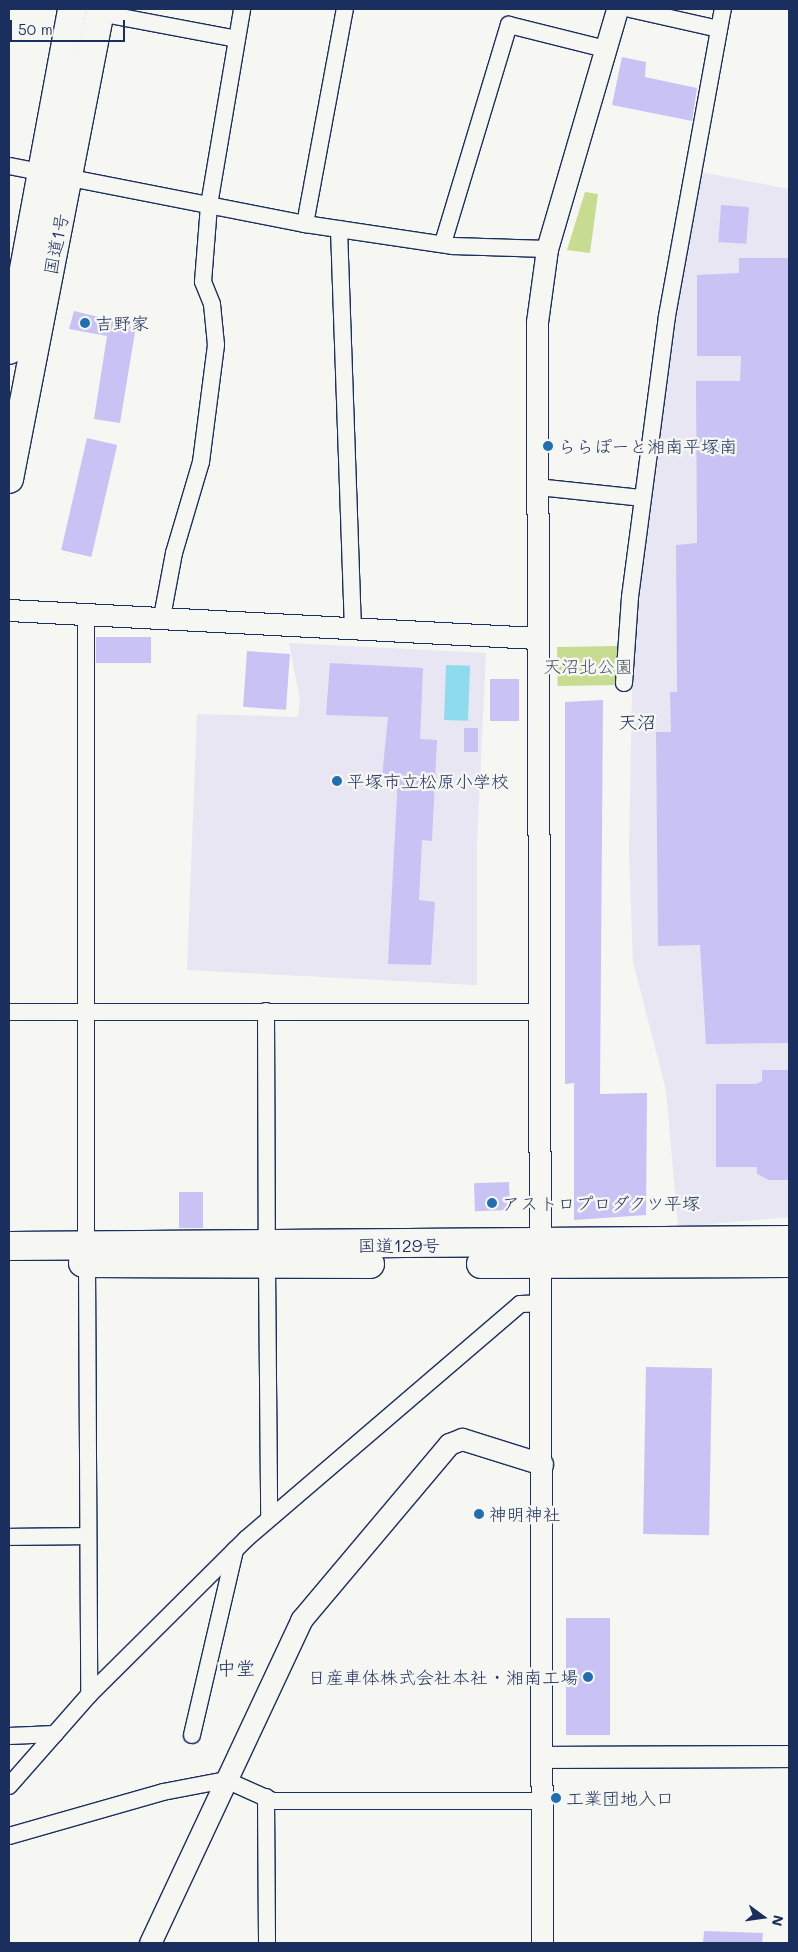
<!DOCTYPE html>
<meta charset="utf-8">
<style>
body{margin:0}
#map{position:relative;width:798px;height:1952px;overflow:hidden;background:#f6f6f2;font-family:Mali,"Klee One",sans-serif}
div>[style]{position:absolute}
.built>*{inset:0;background:#e8e6f3}
.green>*{inset:0;background:#c8dc91;transform-origin:0 0}
.water>*{inset:0;background:#8fdbee;transform-origin:0 0}
.building>*{inset:0;background:#c9c2f5;transform-origin:0 0}
.roads{filter:drop-shadow(1px 0 #1b2f5e) drop-shadow(-1px 0 #1b2f5e) drop-shadow(0 1px #1b2f5e) drop-shadow(0 -1px #1b2f5e)}
.minor>*{height:16px;margin:-8px;padding:0 8px;transform-origin:8px;border-radius:8px;background:#f6f6f2}
.tertiary>*{height:21px;margin:-10.5px;padding:0 10.5px;transform-origin:10.5px;border-radius:10.5px;background:#f6f6f2}
.trunk>*{height:28px;margin:-14px;padding:0 14px;transform-origin:14px;border-radius:14px;background:#f6f6f2}
.dots>*{width:14px;height:14px;translate:-50% -50%;box-sizing:border-box;border:2px solid #f6f6f2;border-radius:50%}
span{translate:-50% -50%;white-space:nowrap;text-align:center;line-height:1.15;-webkit-text-stroke:5px #f6f6f2;paint-order:stroke}
.street-label{font-size:18px;color:#1b2f5e}
.poi-label{font-size:18px;color:#1b2f5e}
.left{translate:0 -50%;text-align:left}
.right{translate:-100% -50%;text-align:right}
.park-label{font-size:18px;color:#465a6b}
.neighbourhood-label{font-size:19px;color:#1b2f5e}
.frame{position:absolute;inset:0;border:10px solid #1b2f5e;pointer-events:none}
.north{position:absolute;left:738px;top:1892px;width:50px;height:50px;-webkit-text-stroke:4px #f6f6f2;paint-order:stroke;rotate:104deg;font-size:14px;font-weight:700;line-height:20px;text-align:center;color:#1b2f5e}
.north::after{content:'';display:block;margin:auto;width:18px;height:22px;background:#1b2f5e;clip-path:polygon(50% 0,100% 100%,50% 72%,0 100%)}
.scale{position:absolute;left:10px;top:20px;width:115px;height:22px;box-sizing:border-box;border:2px solid #1b2f5e;border-top:0;padding-left:6px;font-size:15px;line-height:18px;white-space:nowrap;color:#1b2f5e;-webkit-text-stroke:4px #f6f6f2;paint-order:stroke}
</style>
<div id="map">
<div class="built">
<i style="clip-path:polygon(700px 172px,789px 189px,789px 1217px,678px 1227px,666px 1090px,633px 962px,629px 853px,633px 635px,663px 397px)"></i>
<i style="clip-path:polygon(289px 643px,486px 653px,477px 844px,477px 985px,187px 970px,197px 714px,298px 717px,300px 700px)"></i>
</div>
<div class="green">
<i style="clip-path:polygon(585px 192px,598px 194px,590px 253px,567px 250px)"></i>
<i style="left:618px;top:646px;width:39px;height:61px;rotate:89deg"></i>
</div>
<div class="water">
<i style="left:446px;top:665px;width:24px;height:55px;rotate:2deg"></i>
</div>
<div class="building">
<i style="clip-path:polygon(622px 57px,646px 62px,645px 77px,697px 88px,692px 121px,612px 105px)"></i>
<i style="left:721px;top:205px;width:28px;height:37px;rotate:4deg"></i>
<i style="clip-path:polygon(739px 258px,789px 258px,789px 1043px,706px 1044px,700px 945px,658px 946px,656px 732px,671px 732px,670px 692px,677px 692px,676px 545px,697px 543px,696px 381px,740px 381px,741px 356px,697px 356px,697px 275px,739px 273px)"></i>
<i style="clip-path:polygon(74px 311px,136px 326px,120px 423px,94px 419px,107px 336px,69px 329px)"></i>
<i style="left:87px;top:438px;width:31px;height:115px;rotate:13deg"></i>
<i style="left:96px;top:637px;width:55px;height:26px"></i>
<i style="left:247px;top:651px;width:43px;height:56px;rotate:4deg"></i>
<i style="clip-path:polygon(330px 663px,423px 668px,420px 739px,437px 740px,432px 841px,422px 840px,419px 900px,435px 902px,431px 965px,388px 964px,398px 777px,382px 777px,388px 717px,326px 715px)"></i>
<i style="left:490px;top:679px;width:29px;height:42px"></i>
<i style="clip-path:polygon(603px 700px,600px 1094px,647px 1093px,646px 1215px,574px 1220px,574px 1083px,565px 1084px,565px 702px)"></i>
<i style="left:464px;top:728px;width:14px;height:24px"></i>
<i style="clip-path:polygon(762px 1070px,789px 1070px,789px 1180px,769px 1180px,757px 1174px,757px 1167px,716px 1167px,716px 1084px,756px 1084px,762px 1081px)"></i>
<i style="left:509px;top:1182px;width:28px;height:35px;rotate:88deg"></i>
<i style="left:179px;top:1192px;width:24px;height:36px"></i>
<i style="left:646px;top:1367px;width:66px;height:167px;rotate:1deg"></i>
<i style="left:610px;top:1618px;width:117px;height:44px;rotate:90deg"></i>
<i style="clip-path:polygon(704px 1931px,763px 1933px,762px 1943px,703px 1943px)"></i>
</div>
<div class="roads">
<div class="minor">
<i style="left:630px;top:9px;width:91px;rotate:12.7deg"></i>
<i style="left:100px;top:13px;width:139px;rotate:10.7deg"></i>
<i style="left:9px;top:166px;width:302px;rotate:11.1deg"></i>
<i style="left:305px;top:224px;width:150px;rotate:8.5deg"></i>
<i style="left:453px;top:246px;width:94px;rotate:1.8deg"></i>
<i style="left:305px;top:224px;width:219px;rotate:-79.5deg"></i>
<i style="left:339px;top:229px;width:399px;rotate:88deg"></i>
<i style="left:443px;top:243px;width:228px;rotate:-73.2deg"></i>
<i style="left:509px;top:25px;width:99px;rotate:14deg"></i>
<i style="left:537px;top:487px;width:106px;rotate:6deg"></i>
<i style="left:86px;top:612px;width:633px;rotate:90deg"></i>
<i style="left:162px;top:617px;width:65px;rotate:-79.4deg"></i>
<i style="left:174px;top:553px;width:95px;rotate:-73.5deg"></i>
<i style="left:201px;top:462px;width:118px;rotate:-82.7deg"></i>
<i style="left:216px;top:345px;width:41px;rotate:-95.6deg"></i>
<i style="left:212px;top:304px;width:24px;rotate:-112deg"></i>
<i style="left:203px;top:282px;width:77px;rotate:-85.5deg"></i>
<i style="left:209px;top:205px;width:199px;rotate:-80.4deg"></i>
<i style="left:624px;top:683px;width:86px;rotate:-86deg"></i>
<i style="left:630px;top:597px;width:283px;rotate:-82.5deg"></i>
<i style="left:667px;top:316px;width:312px;rotate:-79.7deg"></i>
<i style="left:266px;top:1011px;width:232px;rotate:89.8deg"></i>
<i style="left:9px;top:1012px;width:528px"></i>
<i style="left:87px;top:1263px;width:432px;rotate:89.7deg"></i>
<i style="left:267px;top:1264px;width:254px;rotate:89.5deg"></i>
<i style="left:9px;top:1537px;width:79px;rotate:-0.7deg"></i>
<i style="left:192px;top:1735px;width:190px;rotate:-76.9deg"></i>
<i style="left:9px;top:1736px;width:46px;rotate:-2.5deg"></i>
<i style="left:9px;top:1786px;width:121px;rotate:-48.7deg"></i>
<i style="left:89px;top:1695px;width:221px;rotate:-44.8deg"></i>
<i style="left:246px;top:1539px;width:361px;rotate:-40.6deg"></i>
<i style="left:520px;top:1304px;width:23px;rotate:-2deg"></i>
<i style="left:266px;top:1797px;width:146px;rotate:89.6deg"></i>
<i style="left:9px;top:1836px;width:160px;rotate:-15.9deg"></i>
<i style="left:163px;top:1792px;width:64px;rotate:-10.8deg"></i>
<i style="left:226px;top:1780px;width:51px;rotate:24.1deg"></i>
<i style="left:273px;top:1801px;width:269px"></i>
</div>
<div class="tertiary">
<i style="left:9px;top:610px;width:529px;rotate:3.04deg"></i>
<i style="left:542px;top:1757px;width:247px;rotate:-0.2deg"></i>
<i style="left:150px;top:1943px;width:357px;rotate:-64.9deg"></i>
<i style="left:301px;top:1620px;width:230px;rotate:-49.9deg"></i>
<i style="left:449px;top:1444px;width:14px;rotate:-21deg"></i>
<i style="left:462px;top:1439px;width:84px;rotate:17.4deg"></i>
<i style="left:542px;top:1943px;width:1621px;rotate:-90.18deg"></i>
<i style="left:537px;top:322px;width:74px;rotate:-82.2deg"></i>
<i style="left:547px;top:249px;width:250px;rotate:-73.7deg"></i>
</div>
<div class="trunk">
<i style="left:9px;top:350px;width:347px;rotate:-79.5deg"></i>
<i style="left:9px;top:479px;width:479px;rotate:-79deg"></i>
<i style="left:9px;top:1246px;width:780px;rotate:-0.44deg"></i>
<i style="left:83px;top:1263px;width:287px;rotate:0.2deg"></i>
<i style="left:481px;top:1264px;width:308px;rotate:-0.2deg"></i>
</div>
</div>
<div class="dots">
<i style="left:85px;top:323px;background:#1f6fb2"></i>
<i style="left:548px;top:446px;background:#1f6fb2"></i>
<i style="left:337px;top:781px;background:#1f6fb2"></i>
<i style="left:492px;top:1203px;background:#1f6fb2"></i>
<i style="left:479px;top:1514px;background:#1f6fb2"></i>
<i style="left:588px;top:1677px;background:#1f6fb2"></i>
<i style="left:556px;top:1798px;background:#1f6fb2"></i>
</div>
<div class="street-label">
<span style="left:56px;top:244px;rotate:-79deg">国道1号</span>
<span style="left:399px;top:1245px">国道129号</span>
</div>
<div class="poi-label">
<span class="left" style="left:95px;top:323px">吉野家</span>
<span class="left" style="left:558px;top:446px">ららぽーと湘南平塚南</span>
<span class="left" style="left:347px;top:781px">平塚市立松原小学校</span>
<span class="left" style="left:502px;top:1203px">アストロプロダクツ平塚</span>
<span class="left" style="left:489px;top:1514px">神明神社</span>
<span class="right" style="left:578px;top:1677px">日産車体株式会社本社・湘南工場</span>
<span class="left" style="left:566px;top:1798px">工業団地入口</span>
</div>
<div class="park-label">
<span style="left:588px;top:666px">天沼北公園</span>
</div>
<div class="neighbourhood-label">
<span style="left:637px;top:722px">天沼</span>
<span style="left:236px;top:1668px">中堂</span>
</div>
<div class="frame"></div>
<div class="north">N</div>
<div class="scale">50 m</div>
</div>
